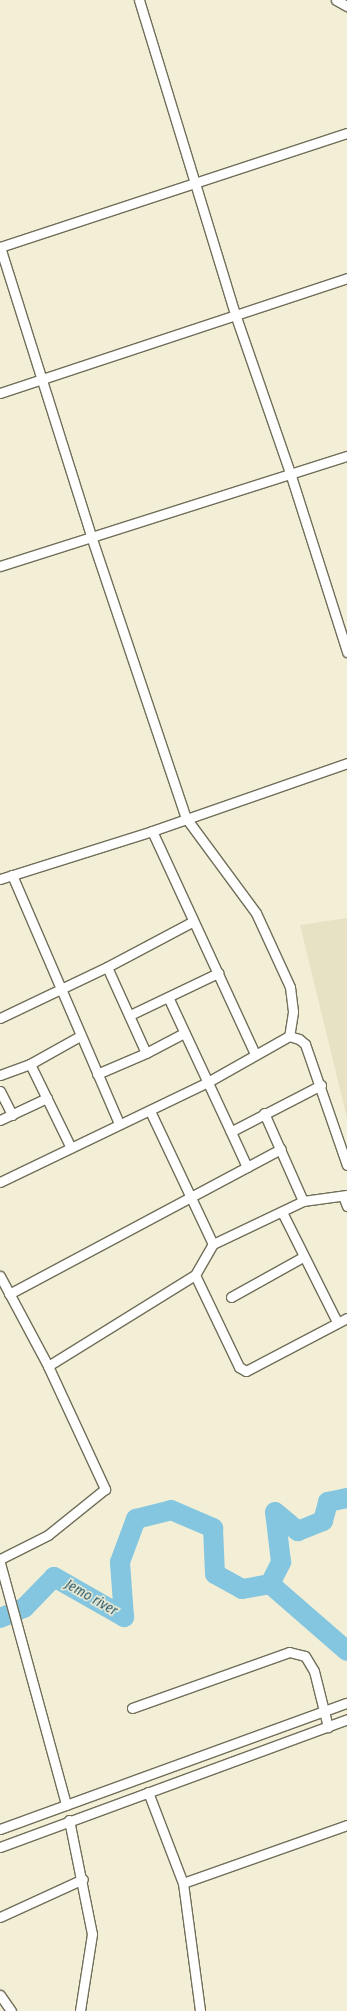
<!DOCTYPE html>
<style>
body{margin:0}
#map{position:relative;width:347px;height:2011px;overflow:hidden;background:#f3efd7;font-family:"Fira Sans Condensed",sans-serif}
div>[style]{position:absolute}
.built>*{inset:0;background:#e7e2c3}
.river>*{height:20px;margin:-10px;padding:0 10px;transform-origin:10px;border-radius:10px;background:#84c6e0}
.roads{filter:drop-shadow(1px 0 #716e59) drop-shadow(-1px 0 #716e59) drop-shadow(0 1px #716e59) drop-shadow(0 -1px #716e59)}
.street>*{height:9px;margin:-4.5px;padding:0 4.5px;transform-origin:4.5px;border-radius:4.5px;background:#fff}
span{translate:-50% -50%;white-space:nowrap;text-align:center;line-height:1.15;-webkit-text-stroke:3px #f3efd7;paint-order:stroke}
.water-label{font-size:14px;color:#1e5367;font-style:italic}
</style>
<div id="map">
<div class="built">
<i style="clip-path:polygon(347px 918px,347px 1118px,300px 925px)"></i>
</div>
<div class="river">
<i style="left:270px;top:1584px;width:102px;rotate:41deg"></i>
<i style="left:0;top:1618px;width:26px;rotate:-23deg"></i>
<i style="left:24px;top:1608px;width:43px;rotate:-45.9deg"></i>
<i style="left:54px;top:1577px;width:81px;rotate:29.7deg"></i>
<i style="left:124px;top:1617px;width:55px;rotate:-94.2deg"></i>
<i style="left:120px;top:1562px;width:46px;rotate:-69.6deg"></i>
<i style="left:136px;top:1519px;width:36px;rotate:-14deg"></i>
<i style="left:171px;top:1510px;width:46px;rotate:23.2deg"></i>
<i style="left:213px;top:1528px;width:46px;rotate:87.5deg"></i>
<i style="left:215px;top:1574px;width:31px;rotate:29deg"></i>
<i style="left:242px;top:1589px;width:28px;rotate:-10deg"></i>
<i style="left:270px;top:1584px;width:25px;rotate:-63deg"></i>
<i style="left:281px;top:1562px;width:50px;rotate:-96.8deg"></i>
<i style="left:275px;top:1512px;width:30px;rotate:40deg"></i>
<i style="left:298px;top:1531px;width:27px;rotate:-22deg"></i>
<i style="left:323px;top:1521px;width:20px;rotate:-75deg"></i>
<i style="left:328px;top:1502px;width:19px;rotate:-12deg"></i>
</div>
<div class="roads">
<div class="street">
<i style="left:139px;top:0;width:328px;rotate:73deg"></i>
<i style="left:235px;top:314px;width:171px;rotate:70.9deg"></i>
<i style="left:291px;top:476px;width:185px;rotate:72.3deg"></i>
<i style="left:336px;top:0;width:13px;rotate:29deg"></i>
<i style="left:0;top:247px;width:303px;rotate:72.5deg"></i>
<i style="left:91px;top:536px;width:298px;rotate:71.4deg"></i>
<i style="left:186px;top:818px;width:118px;rotate:53.6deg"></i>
<i style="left:256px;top:913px;width:81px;rotate:65.3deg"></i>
<i style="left:290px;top:987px;width:25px;rotate:83deg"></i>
<i style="left:293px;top:1012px;width:24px;rotate:99deg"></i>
<i style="left:0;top:247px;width:365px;rotate:-18.2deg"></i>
<i style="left:0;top:393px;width:366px;rotate:-18.3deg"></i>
<i style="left:0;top:566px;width:364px;rotate:-17.6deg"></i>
<i style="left:152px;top:831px;width:246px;rotate:65.2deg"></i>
<i style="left:12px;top:875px;width:271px;rotate:66.7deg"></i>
<i style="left:0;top:879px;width:159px;rotate:-17.5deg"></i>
<i style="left:152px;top:831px;width:207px;rotate:-19.2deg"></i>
<i style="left:107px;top:967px;width:94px;rotate:65.6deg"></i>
<i style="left:168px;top:997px;width:147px;rotate:65deg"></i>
<i style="left:230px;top:1130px;width:4px"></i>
<i style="left:234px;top:1130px;width:98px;rotate:-27.3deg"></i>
<i style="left:130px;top:1015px;width:98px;rotate:-25.5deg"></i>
<i style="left:0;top:1018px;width:119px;rotate:-25.5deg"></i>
<i style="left:107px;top:967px;width:96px;rotate:-27.9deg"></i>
<i style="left:30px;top:1064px;width:93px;rotate:64deg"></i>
<i style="left:97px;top:1074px;width:53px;rotate:-23.2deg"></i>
<i style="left:146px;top:1053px;width:43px;rotate:-27.8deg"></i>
<i style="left:0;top:1075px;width:32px;rotate:-20deg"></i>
<i style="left:30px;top:1064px;width:57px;rotate:-29.2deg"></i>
<i style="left:0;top:1091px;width:27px;rotate:63deg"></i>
<i style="left:150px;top:1111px;width:147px;rotate:64.7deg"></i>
<i style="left:264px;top:1113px;width:96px;rotate:66.1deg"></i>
<i style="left:0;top:1120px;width:52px;rotate:-25.1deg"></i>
<i style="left:230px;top:1130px;width:41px;rotate:65.3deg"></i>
<i style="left:0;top:1182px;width:229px;rotate:-25.7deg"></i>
<i style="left:206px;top:1083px;width:95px;rotate:-29.5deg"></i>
<i style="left:289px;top:1036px;width:10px;rotate:17deg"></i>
<i style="left:299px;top:1039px;width:8px;rotate:40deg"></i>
<i style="left:305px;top:1044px;width:128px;rotate:70.9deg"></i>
<i style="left:343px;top:1196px;width:11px;rotate:68deg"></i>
<i style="left:282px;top:1212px;width:123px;rotate:63.4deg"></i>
<i style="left:195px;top:1275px;width:102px;rotate:64.4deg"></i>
<i style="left:239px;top:1367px;width:8px;rotate:30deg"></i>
<i style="left:246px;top:1371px;width:114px;rotate:-27.7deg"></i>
<i style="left:0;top:1276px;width:102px;rotate:61.9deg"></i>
<i style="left:48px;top:1366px;width:136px;rotate:65.1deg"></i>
<i style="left:105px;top:1489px;width:73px;rotate:141.1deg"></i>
<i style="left:48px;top:1535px;width:54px;rotate:153.4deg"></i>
<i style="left:9px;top:1294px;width:308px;rotate:-28.1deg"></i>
<i style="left:231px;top:1297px;width:82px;rotate:-29.1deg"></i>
<i style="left:48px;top:1366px;width:173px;rotate:-31.8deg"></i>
<i style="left:195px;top:1275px;width:36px;rotate:-60deg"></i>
<i style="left:213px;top:1244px;width:100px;rotate:-25.5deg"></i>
<i style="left:303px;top:1201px;width:44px;rotate:-7.8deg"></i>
<i style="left:0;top:1563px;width:251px;rotate:74.7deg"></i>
<i style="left:132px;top:1708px;width:167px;rotate:-19.6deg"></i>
<i style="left:289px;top:1652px;width:16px;rotate:14deg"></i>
<i style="left:305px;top:1656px;width:17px;rotate:59deg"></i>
<i style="left:314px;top:1671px;width:58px;rotate:76deg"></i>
<i style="left:148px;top:1792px;width:97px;rotate:69deg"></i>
<i style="left:183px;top:1883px;width:129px;rotate:82.4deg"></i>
<i style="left:69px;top:1820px;width:116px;rotate:78.6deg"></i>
<i style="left:92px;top:1934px;width:78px;rotate:98.9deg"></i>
<i style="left:0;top:1829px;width:369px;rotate:-20deg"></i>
<i style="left:0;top:1847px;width:370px;rotate:-20.2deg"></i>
<i style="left:183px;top:1883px;width:174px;rotate:-19.5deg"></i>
<i style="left:0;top:1917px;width:91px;rotate:-24.6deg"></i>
<i style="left:0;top:1995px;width:19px;rotate:55deg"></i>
</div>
</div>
<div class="water-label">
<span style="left:91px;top:1598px;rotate:30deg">Jemo river</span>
</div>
</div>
